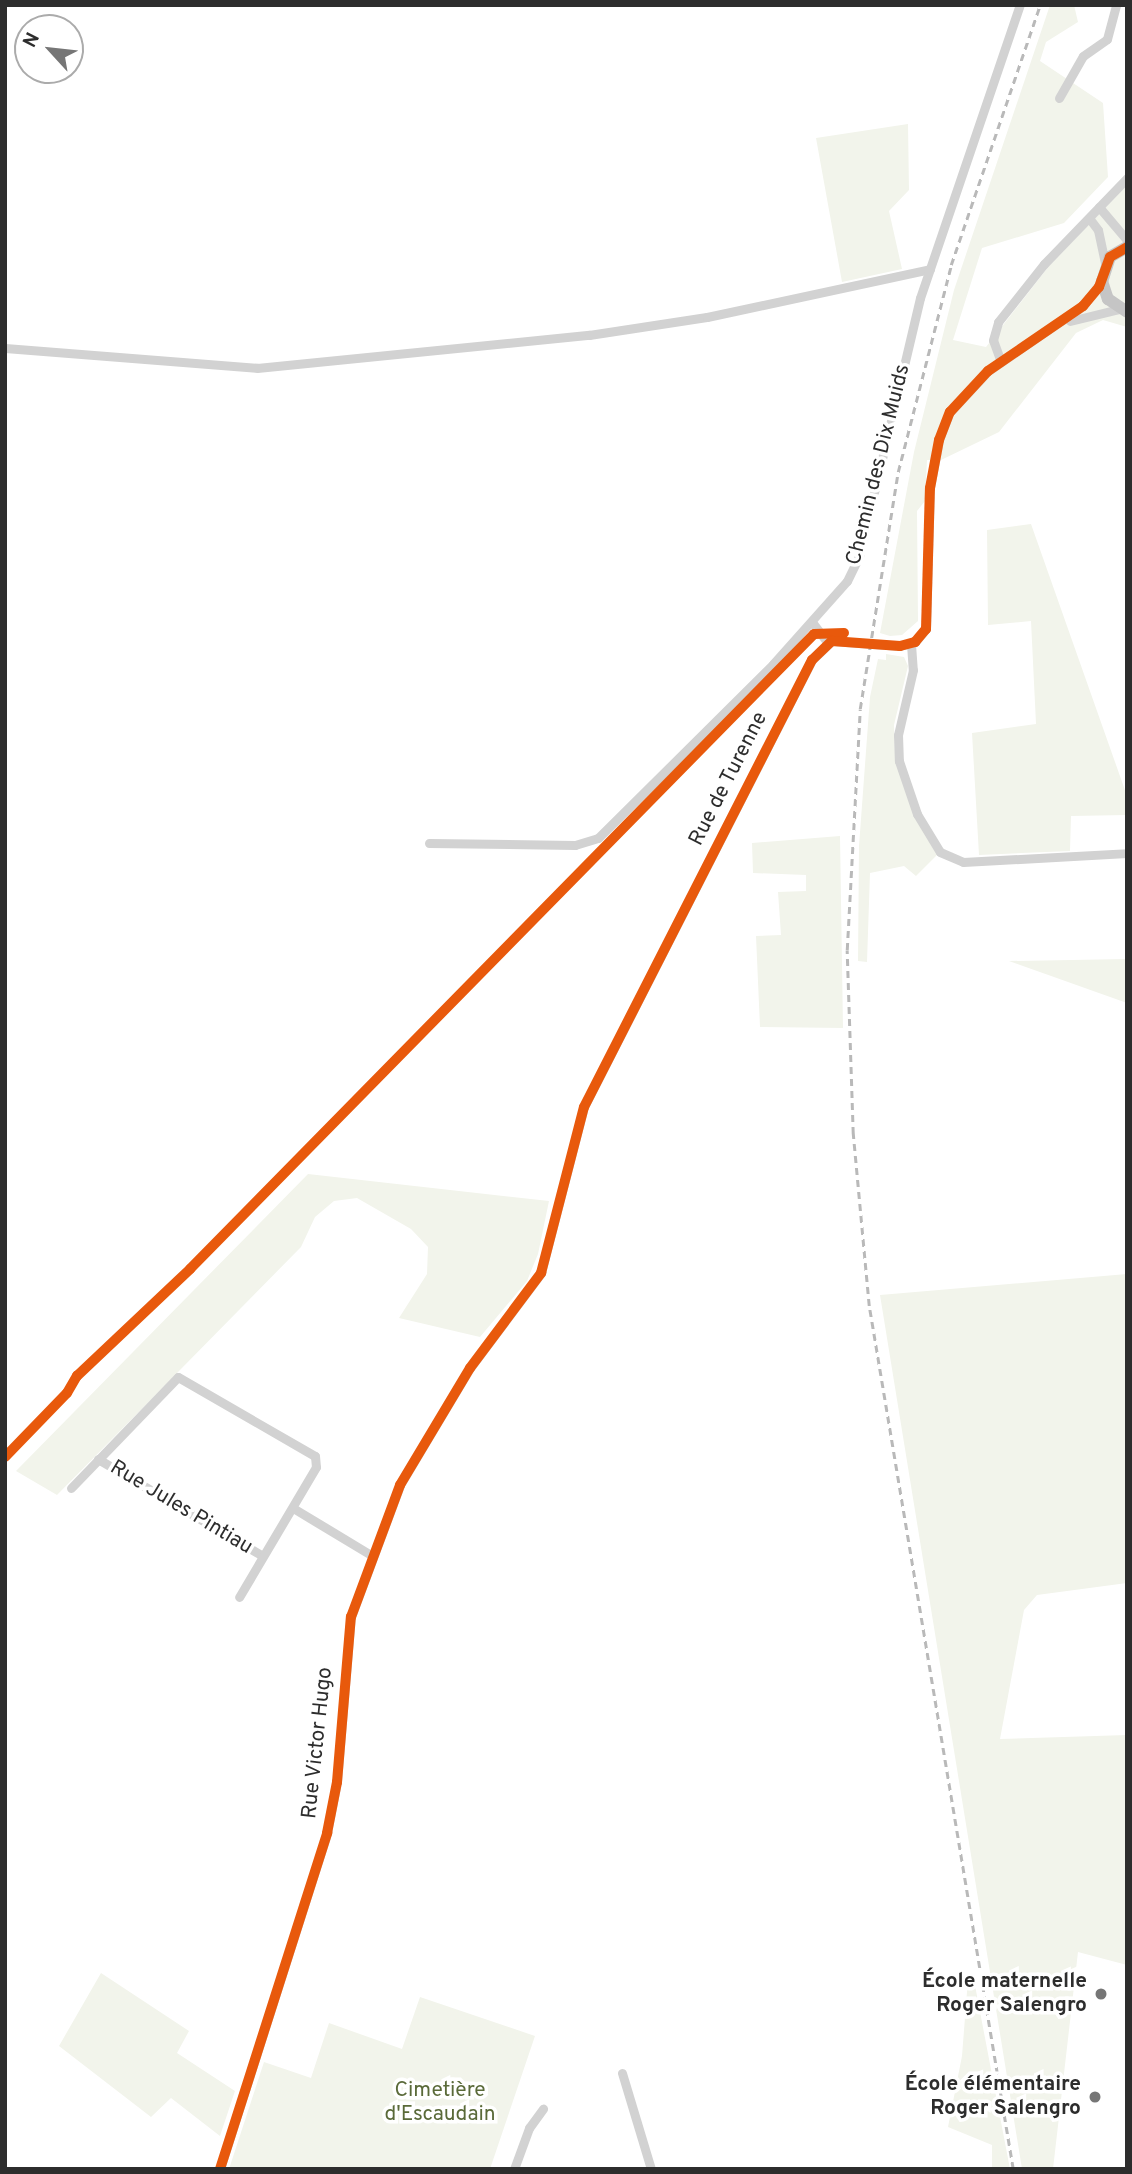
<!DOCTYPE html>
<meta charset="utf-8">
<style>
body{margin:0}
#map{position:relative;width:1132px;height:2174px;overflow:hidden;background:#fff;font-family:Overpass,sans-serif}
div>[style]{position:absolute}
.green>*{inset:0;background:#f2f4eb}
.minor>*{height:9px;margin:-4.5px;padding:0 4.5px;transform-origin:4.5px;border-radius:4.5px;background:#d2d2d2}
.major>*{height:12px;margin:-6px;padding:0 6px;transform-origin:6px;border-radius:6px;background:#c5c5c5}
.rail>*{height:2.5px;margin-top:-1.25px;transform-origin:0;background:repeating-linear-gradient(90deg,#b9b9b9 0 7px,transparent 0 12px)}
.cycleway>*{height:10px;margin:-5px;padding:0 5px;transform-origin:5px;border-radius:5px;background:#e8590c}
.dots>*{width:19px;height:19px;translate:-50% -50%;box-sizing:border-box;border:4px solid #fff;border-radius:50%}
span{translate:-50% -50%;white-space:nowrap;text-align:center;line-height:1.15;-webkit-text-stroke:7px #fff;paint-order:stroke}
.street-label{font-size:21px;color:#2d2d2d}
.poi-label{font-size:21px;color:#2d2d2d;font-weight:700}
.right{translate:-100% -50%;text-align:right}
.park-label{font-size:21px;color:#5a6a39}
.frame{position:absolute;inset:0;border:7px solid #2d2d2d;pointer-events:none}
.north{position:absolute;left:14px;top:14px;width:70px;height:70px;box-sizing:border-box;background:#fff;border:2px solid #ababab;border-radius:50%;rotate:297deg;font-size:19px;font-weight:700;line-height:28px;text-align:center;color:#2d2d2d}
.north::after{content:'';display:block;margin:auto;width:24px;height:32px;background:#767676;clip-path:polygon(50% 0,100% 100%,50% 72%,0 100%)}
</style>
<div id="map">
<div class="green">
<i style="clip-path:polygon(1050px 5px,1074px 5px,1078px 22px,1046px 42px,1040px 61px,1103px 103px,1108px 177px,1064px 223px,982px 248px,953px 340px,986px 347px,1049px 266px,1127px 185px,1127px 327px,1103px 320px,1076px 333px,999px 432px,941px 460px,927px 460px,925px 501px,917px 511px,918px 621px,902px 635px,890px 636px,880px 633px,914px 452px,954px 290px)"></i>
<i style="clip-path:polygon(908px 124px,909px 190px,889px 211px,902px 269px,842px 282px,816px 138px)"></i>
<i style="clip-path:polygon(1031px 524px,1127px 796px,1127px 815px,1071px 816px,1070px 851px,979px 855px,972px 733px,1036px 724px,1031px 621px,988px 625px,987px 530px)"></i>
<i style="clip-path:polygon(886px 654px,904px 657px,908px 666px,894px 725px,895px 755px,914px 814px,937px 855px,916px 876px,904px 866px,870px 873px,867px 962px,858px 961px,859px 846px,870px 697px,878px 659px,886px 660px)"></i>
<i style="clip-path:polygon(840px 836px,843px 1028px,760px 1027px,756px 936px,781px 935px,778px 892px,806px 891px,806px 875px,753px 873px,752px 843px)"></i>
<i style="clip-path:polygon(1127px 959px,1127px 1003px,1009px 961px)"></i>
<i style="clip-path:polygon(308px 1174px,549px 1201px,538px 1254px,527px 1281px,480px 1337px,399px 1318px,427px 1274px,428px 1247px,411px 1229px,357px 1198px,334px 1201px,315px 1217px,301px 1247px,57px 1495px,16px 1471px)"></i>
<i style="clip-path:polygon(1127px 1274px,1127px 1583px,1037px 1595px,1024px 1610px,1000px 1739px,1127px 1735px,1127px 1965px,1078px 1952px,1053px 2169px,1022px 2169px,880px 1295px)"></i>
<i style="clip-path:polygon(101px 1973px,189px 2031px,177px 2053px,235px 2091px,220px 2136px,171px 2098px,151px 2117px,59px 2046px)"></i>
<i style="clip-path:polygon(973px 1975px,1010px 2169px,992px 2169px,992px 2145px,948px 2127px,962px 2056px,968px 1979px)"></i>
<i style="clip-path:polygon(420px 1997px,535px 2036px,490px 2169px,229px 2169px,264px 2062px,311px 2078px,329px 2023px,402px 2049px)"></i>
</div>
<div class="minor">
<i style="left:1059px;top:98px;width:48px;rotate:-60.3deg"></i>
<i style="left:1083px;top:56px;width:29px;rotate:-35deg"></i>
<i style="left:1107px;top:39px;width:35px;rotate:-75deg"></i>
<i style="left:1099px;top:207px;width:43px;rotate:49.7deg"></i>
<i style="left:1089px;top:218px;width:15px;rotate:53deg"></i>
<i style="left:1098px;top:230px;width:35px;rotate:78deg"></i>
<i style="left:1070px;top:321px;width:50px;rotate:-13.8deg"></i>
<i style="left:5px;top:348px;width:253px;rotate:4.5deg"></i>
<i style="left:257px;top:368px;width:334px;rotate:-5.7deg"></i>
<i style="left:589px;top:335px;width:119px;rotate:-8.7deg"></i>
<i style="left:707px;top:317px;width:228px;rotate:-12.1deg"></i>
<i style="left:1001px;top:362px;width:23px;rotate:-110deg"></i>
<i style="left:993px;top:340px;width:19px;rotate:-74deg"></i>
<i style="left:998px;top:322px;width:74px;rotate:-51.6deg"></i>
<i style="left:1044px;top:264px;width:120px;rotate:-46deg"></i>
<i style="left:812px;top:622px;width:26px;rotate:53deg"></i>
<i style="left:911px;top:644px;width:26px;rotate:86deg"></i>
<i style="left:913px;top:670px;width:67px;rotate:103deg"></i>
<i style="left:898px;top:735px;width:26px;rotate:88deg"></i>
<i style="left:899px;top:761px;width:56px;rotate:71.2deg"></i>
<i style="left:917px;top:814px;width:44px;rotate:58.8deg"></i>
<i style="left:940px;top:852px;width:25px;rotate:23deg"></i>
<i style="left:963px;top:862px;width:164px;rotate:-3.1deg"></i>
<i style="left:429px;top:843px;width:146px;rotate:0.8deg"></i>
<i style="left:575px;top:845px;width:24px;rotate:-17deg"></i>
<i style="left:598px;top:838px;width:247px;rotate:-44.8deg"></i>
<i style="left:773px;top:664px;width:111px;rotate:-48.3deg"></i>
<i style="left:847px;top:581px;width:28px;rotate:-64deg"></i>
<i style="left:859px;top:556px;width:265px;rotate:-76.7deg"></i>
<i style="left:920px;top:298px;width:310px;rotate:-71.2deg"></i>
<i style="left:98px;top:1459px;width:191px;rotate:30.5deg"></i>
<i style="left:71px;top:1488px;width:154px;rotate:-46.1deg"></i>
<i style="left:178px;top:1377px;width:158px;rotate:30deg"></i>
<i style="left:315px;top:1456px;width:11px;rotate:85deg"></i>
<i style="left:316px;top:1467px;width:151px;rotate:120.6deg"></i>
<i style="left:293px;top:1508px;width:91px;rotate:31.1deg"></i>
<i style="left:622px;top:2073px;width:100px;rotate:73.2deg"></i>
<i style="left:220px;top:2169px;width:353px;rotate:-72.3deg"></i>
<i style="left:327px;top:1833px;width:52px;rotate:-78.9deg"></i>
<i style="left:337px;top:1782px;width:166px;rotate:-85.2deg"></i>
<i style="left:351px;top:1617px;width:141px;rotate:-69.6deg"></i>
<i style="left:400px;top:1485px;width:136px;rotate:-59.1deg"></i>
<i style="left:470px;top:1368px;width:119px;rotate:-53.2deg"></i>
<i style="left:541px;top:1273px;width:171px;rotate:-75.5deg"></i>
<i style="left:584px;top:1107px;width:502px;rotate:-62.98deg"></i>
<i style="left:812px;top:660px;width:28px;rotate:-44deg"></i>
<i style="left:832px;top:641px;width:68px;rotate:4.2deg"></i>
<i style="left:900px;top:646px;width:16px;rotate:-15deg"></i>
<i style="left:915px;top:642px;width:17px;rotate:-50deg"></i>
<i style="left:926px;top:629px;width:141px;rotate:-88.4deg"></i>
<i style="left:930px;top:488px;width:49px;rotate:-79.4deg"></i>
<i style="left:939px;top:440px;width:30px;rotate:-69deg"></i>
<i style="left:950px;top:412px;width:56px;rotate:-47.2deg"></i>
<i style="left:988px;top:371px;width:115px;rotate:-34.4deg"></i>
<i style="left:1083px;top:306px;width:31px;rotate:-53deg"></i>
<i style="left:514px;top:2169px;width:44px;rotate:-69.9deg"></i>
<i style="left:529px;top:2128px;width:24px;rotate:-54deg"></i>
</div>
<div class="major">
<i style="left:1127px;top:247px;width:20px;rotate:150deg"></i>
<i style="left:1110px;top:257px;width:25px;rotate:108deg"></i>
<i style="left:1102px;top:281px;width:19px;rotate:72deg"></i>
<i style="left:1108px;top:299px;width:23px;rotate:34deg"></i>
</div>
<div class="rail">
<i style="left:1013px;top:2169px;width:875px;rotate:-99.47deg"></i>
<i style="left:869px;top:1306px;width:173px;rotate:-95.3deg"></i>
<i style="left:853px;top:1134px;width:184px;rotate:-91.9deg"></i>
<i style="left:847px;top:950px;width:241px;rotate:-86.9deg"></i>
<i style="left:860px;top:709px;width:240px;rotate:-80.9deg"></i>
<i style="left:898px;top:472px;width:214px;rotate:-75.6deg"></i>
<i style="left:951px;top:265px;width:275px;rotate:-71.1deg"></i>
</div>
<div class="cycleway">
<i style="left:5px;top:1457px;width:89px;rotate:-45.9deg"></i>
<i style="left:67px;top:1393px;width:20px;rotate:-60deg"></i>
<i style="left:77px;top:1376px;width:156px;rotate:-43.4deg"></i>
<i style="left:190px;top:1269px;width:890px;rotate:-45.5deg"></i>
<i style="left:814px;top:634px;width:30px;rotate:-2deg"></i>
<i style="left:220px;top:2169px;width:353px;rotate:-72.3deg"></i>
<i style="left:327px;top:1833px;width:52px;rotate:-78.9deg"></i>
<i style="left:337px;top:1782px;width:166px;rotate:-85.2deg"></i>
<i style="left:351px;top:1617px;width:141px;rotate:-69.6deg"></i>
<i style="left:400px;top:1485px;width:136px;rotate:-59.1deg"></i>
<i style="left:470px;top:1368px;width:119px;rotate:-53.2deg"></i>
<i style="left:541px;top:1273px;width:171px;rotate:-75.5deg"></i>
<i style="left:584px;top:1107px;width:502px;rotate:-62.98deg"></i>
<i style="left:812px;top:660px;width:28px;rotate:-44deg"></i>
<i style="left:832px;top:641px;width:68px;rotate:4.2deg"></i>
<i style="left:900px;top:646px;width:16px;rotate:-15deg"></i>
<i style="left:915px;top:642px;width:17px;rotate:-50deg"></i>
<i style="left:926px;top:629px;width:141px;rotate:-88.4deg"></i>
<i style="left:930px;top:488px;width:49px;rotate:-79.4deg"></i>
<i style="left:939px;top:440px;width:30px;rotate:-69deg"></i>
<i style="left:950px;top:412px;width:56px;rotate:-47.2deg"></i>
<i style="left:988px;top:371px;width:115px;rotate:-34.4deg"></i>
<i style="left:1083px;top:306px;width:25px;rotate:-50deg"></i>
<i style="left:1099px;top:287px;width:32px;rotate:-70deg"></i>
<i style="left:1110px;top:257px;width:20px;rotate:-30deg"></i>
</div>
<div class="dots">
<i style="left:1101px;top:1994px;background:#767676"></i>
<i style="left:1095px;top:2097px;background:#767676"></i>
</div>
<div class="street-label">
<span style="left:879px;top:465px;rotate:-76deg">Chemin des Dix Muids</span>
<span style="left:729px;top:779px;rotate:-63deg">Rue de Turenne</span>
<span style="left:181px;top:1508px;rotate:31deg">Rue Jules Pintiau</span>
<span style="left:318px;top:1743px;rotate:-84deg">Rue Victor Hugo</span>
</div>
<div class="poi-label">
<span class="right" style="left:1087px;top:1994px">École maternelle<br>Roger Salengro</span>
<span class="right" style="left:1081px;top:2097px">École élémentaire<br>Roger Salengro</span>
</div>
<div class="park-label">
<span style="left:440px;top:2103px">Cimetière<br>d'Escaudain</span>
</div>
<div class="frame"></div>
<div class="north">N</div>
</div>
